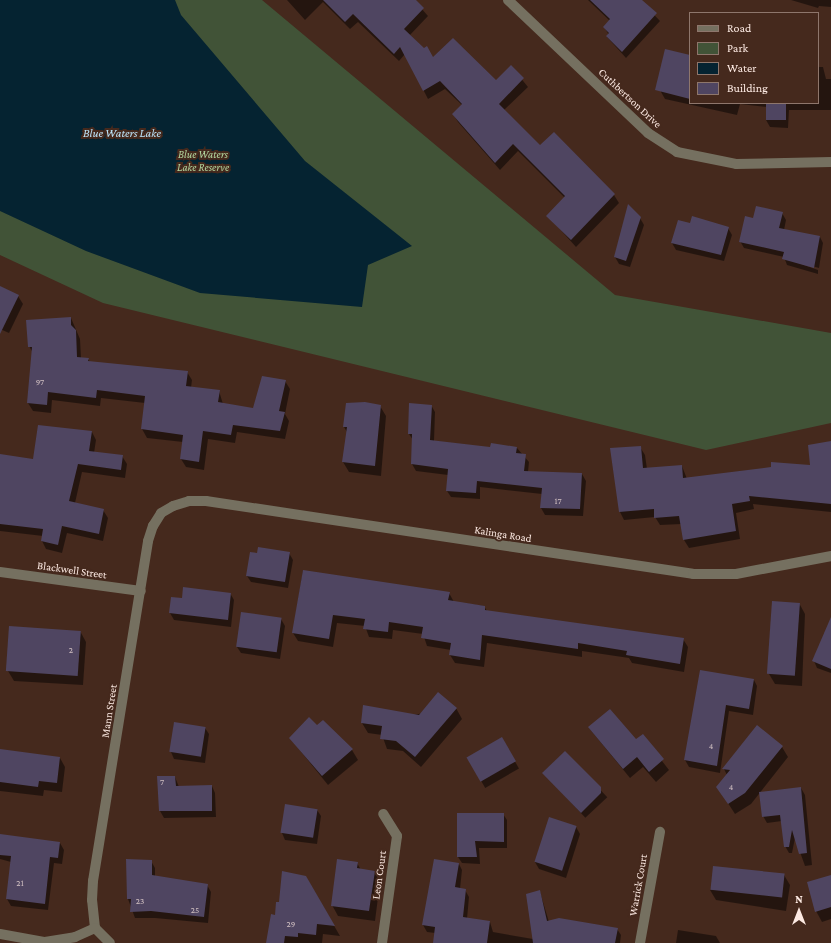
<!DOCTYPE html>
<style>
body{margin:0}
#map{position:relative;width:831px;height:943px;overflow:hidden;background:#45291d;font-family:"Crimson Pro",serif}
div>[style]{position:absolute}
.green>*{inset:0;background:#415337}
.water>*{inset:0;background:#052331}
.shadow>*{inset:0;background:#0007;transform-origin:0 0}
.building>*{inset:0;background:#4f4561;transform-origin:0 0}
.street>*{height:10px;margin:-5px;padding:0 5px;transform-origin:5px;border-radius:5px;background:#757060}
span{translate:-50% -50%;white-space:nowrap;text-align:center;line-height:1.15;-webkit-text-stroke:4px #45291d;paint-order:stroke}
.number-label{font-size:9px;color:#d1c0c2}
.number-label span{-webkit-text-stroke-width:0}
.street-label{font-size:11px;color:#fce9e2}
.park-label{font-size:11px;color:#b2d69f;font-style:italic}
.water-label{font-size:12px;color:#bbe2f8;font-style:italic}
.legend{position:absolute;left:689px;top:12px;width:130px;height:92px;box-sizing:border-box;background:#45291d;border:1px solid #8e766c;margin:0;padding:5px 7px;list-style:none;font-size:12px;color:#fce9e2}
.legend li{display:flex;align-items:center;gap:8px;height:20px}
.legend b{width:20px;border:1px solid #8e766c}
.north{position:absolute;left:779px;top:891px;width:40px;height:40px;-webkit-text-stroke:3px #45291d;paint-order:stroke;rotate:0deg;font-size:11px;font-weight:700;line-height:16px;text-align:center;color:#fce9e2}
.north::after{content:'';display:block;margin:auto;width:14px;height:18px;background:#fce9e2;clip-path:polygon(50% 0,100% 100%,50% 72%,0 100%)}
</style>
<div id="map">
<div class="green">
<i style="clip-path:polygon(0 0,262px 0,615px 295px,831px 333px,831px 423px,706px 450px,103px 303px,0 255px)"></i>
</div>
<div class="water">
<i style="clip-path:polygon(0 0,175px 0,181px 15px,305px 161px,412px 246px,368px 265px,362px 307px,200px 293px,86px 251px,0 211px)"></i>
</div>
<div class="shadow">
<i style="clip-path:polygon(287px 0,414px 0,428px 16px,410px 35px,433px 59px,496px 81px,511px 66px,528px 87px,504px 110px,540px 147px,554px 133px,614px 195px,619px 203px,576px 247px,548px 216px,565px 198px,518px 151px,500px 170px,458px 122px,453px 114px,462px 105px,445px 89px,428px 99px,405px 54px,399px 61px,358px 22px,350px 29px,323px 2px,305px 20px)"></i>
<i style="clip-path:polygon(588px 0,640px 0,660px 21px,626px 58px,607px 37px,609px 35px,604px 27px,610px 21px)"></i>
<i style="clip-path:polygon(831px 0,831px 7px,819px 6px,818px 8px,791px 0)"></i>
<i style="clip-path:polygon(690px 56px,690px 103px,818px 103px,818px 67px,823px 67px,826px 79px,831px 79px,831px 110px,789px 110px,788px 128px,770px 127px,766px 120px,767px 107px,740px 104px,737px 115px,665px 99px,661px 92px,662px 87px)"></i>
<i style="clip-path:polygon(782px 213px,786px 220px,784px 230px,820px 237px,823px 243px,819px 268px,787px 259px,818px 270px,818px 274px,787px 265px,784px 257px,744px 248px,740px 241px,754px 219px)"></i>
<i style="clip-path:polygon(640px 218px,644px 225px,630px 267px,619px 264px,615px 257px)"></i>
<i style="clip-path:polygon(690px 224px,728px 228px,732px 235px,724px 261px,676px 250px,672px 243px)"></i>
<i style="clip-path:polygon(0 287px,18px 296px,23px 304px,9px 333px,0 329px)"></i>
<i style="clip-path:polygon(71px 318px,80px 339px,81px 358px,88px 359px,90px 362px,187px 372px,192px 380px,191px 388px,219px 391px,223px 404px,254px 409px,285px 381px,290px 389px,285px 414px,289px 421px,285px 439px,237px 432px,235px 443px,208px 439px,204px 470px,186px 467px,181px 459px,183px 442px,147px 438px,142px 429px,145px 403px,101px 398px,100px 406px,52px 400px,51px 413px,33px 411px,28px 403px,33px 353px,29px 346px)"></i>
<i style="clip-path:polygon(431px 405px,435px 412px,434px 441px,491px 448px,517px 448px,529px 462px,528px 472px,582px 474px,586px 481px,583px 516px,545px 515px,541px 508px,542px 494px,480px 487px,480px 499px,451px 497px,447px 491px,448px 475px,416px 471px,412px 464px,413px 440px,409px 434px)"></i>
<i style="clip-path:polygon(380px 406px,386px 416px,381px 476px,349px 472px,343px 462px,347px 432px,344px 427px)"></i>
<i style="clip-path:polygon(39px 426px,92px 432px,96px 440px,94px 453px,122px 456px,127px 464px,125px 478px,82px 472px,75px 503px,103px 510px,108px 518px,103px 541px,67px 533px,62px 553px,46px 549px,42px 541px,43px 536px,0 531px,0 463px,34px 460px)"></i>
<i style="clip-path:polygon(831px 442px,831px 512px,753px 504px,754px 509px,736px 513px,740px 539px,689px 548px,684px 540px,682px 524px,660px 525px,655px 517px,624px 520px,620px 512px,611px 449px,640px 447px,645px 455px,647px 469px,682px 466px,687px 479px,811px 466px)"></i>
<i style="clip-path:polygon(289px 553px,293px 560px,288px 588px,251px 582px,247px 576px)"></i>
<i style="clip-path:polygon(303px 571px,449px 593px,454px 602px,484px 606px,487px 611px,683px 639px,688px 647px,684px 672px,632px 663px,629px 658px,582px 651px,582px 657px,487px 643px,484px 667px,455px 663px,450px 655px,451px 650px,427px 646px,423px 634px,393px 630px,392px 639px,369px 637px,365px 626px,337px 623px,333px 647px,298px 641px,293px 633px)"></i>
<i style="clip-path:polygon(230px 593px,234px 600px,231px 627px,174px 620px,170px 613px,182px 599px)"></i>
<i style="clip-path:polygon(799px 603px,805px 614px,802px 686px,775px 684px,769px 674px)"></i>
<i style="clip-path:polygon(281px 619px,285px 626px,280px 659px,241px 653px,237px 647px)"></i>
<i style="clip-path:polygon(831px 619px,831px 673px,817px 668px,814px 661px)"></i>
<i style="clip-path:polygon(80px 631px,86px 642px,83px 685px,14px 681px,8px 671px)"></i>
<i style="clip-path:polygon(701px 671px,754px 680px,757px 686px,753px 715px,729px 711px,720px 773px,689px 767px,685px 760px)"></i>
<i style="clip-path:polygon(456px 708px,462px 719px,421px 767px,403px 751px,387px 749px,382px 735px,368px 733px,362px 723px)"></i>
<i style="clip-path:polygon(174px 723px,205px 728px,209px 734px,205px 763px,174px 759px,171px 752px)"></i>
<i style="clip-path:polygon(317px 726px,352px 750px,358px 760px,328px 785px,290px 738px)"></i>
<i style="clip-path:polygon(758px 727px,782px 747px,788px 757px,751px 804px,735px 814px,724px 797px,727px 775px,724px 769px)"></i>
<i style="clip-path:polygon(589px 728px,636px 741px,642px 735px,669px 770px,656px 782px,643px 767px,630px 778px)"></i>
<i style="left:502px;top:739px;width:34px;height:39px;rotate:60deg"></i>
<i style="clip-path:polygon(0 750px,60px 758px,65px 767px,62px 792px,44px 790px,43px 796px,0 791px)"></i>
<i style="left:565px;top:752px;width:62px;height:30px;rotate:47deg"></i>
<i style="clip-path:polygon(158px 777px,175px 777px,179px 787px,212px 786px,215px 793px,216px 817px,164px 818px,160px 811px)"></i>
<i style="clip-path:polygon(801px 788px,805px 795px,812px 865px,805px 866px,795px 838px,792px 853px,789px 853px,785px 846px,782px 821px,767px 823px,763px 816px)"></i>
<i style="clip-path:polygon(317px 810px,321px 816px,317px 844px,285px 840px,282px 833px)"></i>
<i style="clip-path:polygon(503px 814px,507px 820px,507px 848px,479px 848px,480px 864px,462px 863px,458px 857px)"></i>
<i style="clip-path:polygon(576px 827px,580px 834px,566px 878px,539px 869px,535px 862px)"></i>
<i style="clip-path:polygon(0 835px,60px 843px,64px 850px,62px 864px,54px 863px,48px 910px,11px 906px,7px 899px,11px 862px,0 859px)"></i>
<i style="clip-path:polygon(151px 861px,155px 868px,155px 877px,207px 885px,211px 892px,208px 923px,155px 918px,135px 918px,128px 899px)"></i>
<i style="clip-path:polygon(357px 863px,361px 870px,374px 872px,380px 882px,375px 921px,338px 916px,332px 905px)"></i>
<i style="clip-path:polygon(459px 864px,462px 870px,460px 889px,465px 890px,469px 897px,467px 919px,490px 922px,493px 932px,533px 939px,540px 892px,549px 922px,617px 929px,621px 935px,620px 943px,434px 943px,435px 933px,427px 932px,423px 925px)"></i>
<i style="clip-path:polygon(784px 875px,790px 885px,786px 911px,716px 900px,710px 890px)"></i>
<i style="clip-path:polygon(831px 876px,831px 919px,822px 922px,816px 911px)"></i>
<i style="clip-path:polygon(306px 877px,340px 936px,323px 934px,322px 943px,267px 943px,279px 903px)"></i>
<i style="clip-path:polygon(678px 930px,716px 936px,720px 943px,676px 943px)"></i>
</div>
<div class="building">
<i style="clip-path:polygon(323px 0,416px 0,424px 8px,404px 29px,424px 48px,427px 46px,433px 57px,453px 38px,496px 80px,511px 65px,524px 78px,499px 104px,540px 145px,554px 132px,615px 194px,571px 240px,546px 216px,565px 196px,513px 144px,495px 163px,452px 114px,462px 104px,440px 81px,423px 91px,400px 47px,394px 54px,353px 14px,345px 22px)"></i>
<i style="clip-path:polygon(590px 0,642px 0,657px 13px,622px 52px,606px 36px,609px 33px,603px 27px,610px 19px)"></i>
<i style="clip-path:polygon(665px 49px,690px 55px,690px 99px,655px 90px)"></i>
<i style="left:766px;top:103px;width:20px;height:17px"></i>
<i style="clip-path:polygon(628px 204px,641px 217px,626px 261px,614px 257px)"></i>
<i style="clip-path:polygon(756px 206px,783px 212px,779px 228px,820px 236px,814px 268px,782px 259px,784px 252px,739px 242px,745px 216px,753px 218px)"></i>
<i style="clip-path:polygon(692px 216px,729px 227px,721px 255px,671px 243px,678px 220px,690px 223px)"></i>
<i style="clip-path:polygon(0 286px,19px 295px,0 334px)"></i>
<i style="clip-path:polygon(71px 317px,71px 325px,76px 330px,77px 357px,89px 358px,88px 361px,188px 371px,186px 386px,220px 390px,218px 402px,253px 408px,262px 376px,286px 380px,279px 411px,285px 412px,280px 431px,233px 425px,231px 435px,203px 431px,199px 462px,180px 459px,183px 435px,141px 429px,145px 396px,97px 390px,96px 398px,48px 392px,47px 405px,27px 403px,32px 347px,28px 347px,26px 320px)"></i>
<i style="clip-path:polygon(365px 402px,381px 405px,375px 466px,342px 462px,347px 427px,343px 427px,346px 403px)"></i>
<i style="clip-path:polygon(409px 403px,432px 405px,430px 440px,490px 447px,491px 443px,517px 447px,516px 453px,526px 454px,524px 471px,582px 473px,580px 509px,540px 508px,542px 488px,477px 481px,476px 493px,446px 491px,448px 469px,411px 464px,412px 434px,408px 434px)"></i>
<i style="clip-path:polygon(38px 425px,92px 431px,89px 451px,123px 455px,121px 470px,78px 464px,69px 501px,104px 509px,99px 534px,62px 526px,58px 545px,41px 541px,43px 529px,0 524px,0 454px,33px 459px)"></i>
<i style="clip-path:polygon(831px 441px,831px 504px,749px 496px,750px 501px,732px 504px,736px 531px,683px 540px,679px 516px,654px 518px,654px 509px,619px 512px,610px 448px,641px 446px,643px 468px,682px 465px,683px 478px,771px 467px,771px 462px,810px 465px,808px 445px)"></i>
<i style="clip-path:polygon(258px 547px,290px 552px,285px 582px,246px 576px,250px 552px,257px 553px)"></i>
<i style="clip-path:polygon(303px 570px,450px 592px,448px 600px,485px 606px,485px 610px,684px 638px,680px 664px,626px 655px,627px 651px,578px 643px,578px 649px,482px 635px,480px 660px,449px 655px,451px 643px,421px 638px,423px 627px,389px 622px,388px 632px,363px 629px,365px 619px,333px 615px,329px 639px,292px 633px)"></i>
<i style="clip-path:polygon(183px 587px,231px 593px,228px 620px,169px 613px,171px 597px,182px 598px)"></i>
<i style="left:772px;top:601px;width:28px;height:73px;rotate:4deg"></i>
<i style="left:241px;top:612px;width:41px;height:35px;rotate:8deg"></i>
<i style="clip-path:polygon(831px 617px,831px 669px,812px 661px)"></i>
<i style="left:9px;top:626px;width:72px;height:45px;rotate:4deg"></i>
<i style="clip-path:polygon(700px 670px,754px 679px,749px 709px,726px 705px,717px 766px,684px 760px)"></i>
<i style="clip-path:polygon(438px 692px,457px 708px,415px 757px,396px 741px,380px 739px,382px 726px,361px 723px,363px 705px,419px 715px)"></i>
<i style="clip-path:polygon(610px 709px,636px 739px,643px 734px,664px 759px,649px 772px,637px 757px,623px 769px,588px 727px)"></i>
<i style="clip-path:polygon(309px 717px,317px 725px,323px 720px,353px 749px,322px 776px,289px 738px)"></i>
<i style="left:174px;top:722px;width:32px;height:30px;rotate:9deg"></i>
<i style="clip-path:polygon(757px 725px,783px 746px,745px 793px,728px 804px,716px 787px,730px 770px,722px 769px)"></i>
<i style="left:502px;top:737px;width:28px;height:41px;rotate:60deg"></i>
<i style="clip-path:polygon(0 749px,60px 757px,57px 783px,39px 781px,38px 787px,0 782px)"></i>
<i style="clip-path:polygon(565px 751px,601px 787px,601px 793px,581px 813px,542px 773px)"></i>
<i style="clip-path:polygon(157px 776px,175px 776px,176px 786px,212px 785px,212px 811px,159px 811px)"></i>
<i style="clip-path:polygon(801px 787px,807px 853px,799px 854px,792px 830px,789px 847px,784px 847px,780px 815px,762px 817px,759px 792px)"></i>
<i style="left:285px;top:804px;width:33px;height:29px;rotate:9deg"></i>
<i style="clip-path:polygon(457px 813px,504px 813px,504px 842px,475px 841px,477px 857px,457px 857px)"></i>
<i style="left:549px;top:817px;width:29px;height:47px;rotate:18deg"></i>
<i style="clip-path:polygon(0 834px,60px 842px,58px 858px,50px 857px,45px 904px,6px 899px,11px 856px,0 855px)"></i>
<i style="clip-path:polygon(126px 859px,152px 860px,152px 875px,208px 884px,204px 917px,151px 911px,130px 912px,131px 899px,127px 899px)"></i>
<i style="clip-path:polygon(337px 859px,358px 862px,357px 868px,375px 871px,369px 911px,331px 906px)"></i>
<i style="clip-path:polygon(434px 859px,459px 863px,455px 887px,466px 889px,463px 917px,490px 921px,487px 943px,433px 943px,435px 927px,422px 925px)"></i>
<i style="left:713px;top:866px;width:72px;height:24px;rotate:6deg"></i>
<i style="clip-path:polygon(282px 871px,306px 876px,335px 926px,317px 924px,316px 935px,298px 933px,298px 937px,285px 936px,284px 943px,266px 943px,271px 914px,275px 915px,276px 902px,279px 902px)"></i>
<i style="clip-path:polygon(831px 875px,831px 907px,815px 912px,807px 882px)"></i>
<i style="clip-path:polygon(540px 890px,547px 921px,559px 918px,618px 928px,615px 943px,533px 943px,526px 894px)"></i>
</div>
<div class="street">
<i style="left:508px;top:0;width:193px;rotate:43.5deg"></i>
<i style="left:648px;top:133px;width:35px;rotate:33deg"></i>
<i style="left:677px;top:152px;width:60px;rotate:11.5deg"></i>
<i style="left:736px;top:164px;width:95px;rotate:-1.2deg"></i>
<i style="left:0;top:572px;width:142px;rotate:7.7deg"></i>
<i style="left:95px;top:928px;width:28px;rotate:-96deg"></i>
<i style="left:92px;top:900px;width:19px;rotate:-87deg"></i>
<i style="left:93px;top:881px;width:344px;rotate:-80.8deg"></i>
<i style="left:148px;top:541px;width:16px;rotate:-72deg"></i>
<i style="left:153px;top:526px;width:15px;rotate:-58deg"></i>
<i style="left:161px;top:513px;width:14px;rotate:-30deg"></i>
<i style="left:173px;top:506px;width:17px;rotate:-17deg"></i>
<i style="left:189px;top:501px;width:17px"></i>
<i style="left:206px;top:501px;width:492px;rotate:8.5deg"></i>
<i style="left:693px;top:574px;width:43px"></i>
<i style="left:736px;top:574px;width:97px;rotate:-10.7deg"></i>
<i style="left:95px;top:928px;width:21px;rotate:45deg"></i>
<i style="left:0;top:934px;width:46px;rotate:10.1deg"></i>
<i style="left:45px;top:942px;width:30px;rotate:-9deg"></i>
<i style="left:75px;top:937px;width:22px;rotate:-24deg"></i>
<i style="left:382px;top:943px;width:108px;rotate:-82deg"></i>
<i style="left:397px;top:836px;width:26px;rotate:-122deg"></i>
<i style="left:640px;top:943px;width:113px;rotate:-79.8deg"></i>
</div>
<div class="number-label">
<span style="left:40px;top:382px">97</span>
<span style="left:558px;top:501px">17</span>
<span style="left:71px;top:650px">2</span>
<span style="left:711px;top:746px">4</span>
<span style="left:162px;top:782px">7</span>
<span style="left:731px;top:787px">4</span>
<span style="left:20px;top:883px">21</span>
<span style="left:140px;top:901px">23</span>
<span style="left:195px;top:910px">25</span>
<span style="left:291px;top:924px">29</span>
</div>
<div class="street-label">
<span style="left:630px;top:98px;rotate:43deg">Cuthbertson Drive</span>
<span style="left:503px;top:534px;rotate:9deg">Kalinga Road</span>
<span style="left:72px;top:570px;rotate:8deg">Blackwell Street</span>
<span style="left:109px;top:711px;rotate:-81deg">Mann Street</span>
<span style="left:379px;top:875px;rotate:-82deg">Leon Court</span>
<span style="left:638px;top:885px;rotate:-80deg">Warrick Court</span>
</div>
<div class="park-label">
<span style="left:203px;top:161px">Blue Waters<br>Lake Reserve</span>
</div>
<div class="water-label">
<span style="left:122px;top:134px">Blue Waters Lake</span>
</div>
<ul class="legend">
<li><b style="height:5px;background:#757060"></b>Road</li>
<li><b style="height:11px;background:#415337"></b>Park</li>
<li><b style="height:11px;background:#052331"></b>Water</li>
<li><b style="height:11px;background:#4f4561"></b>Building</li>
</ul>
<div class="north">N</div>
</div>
